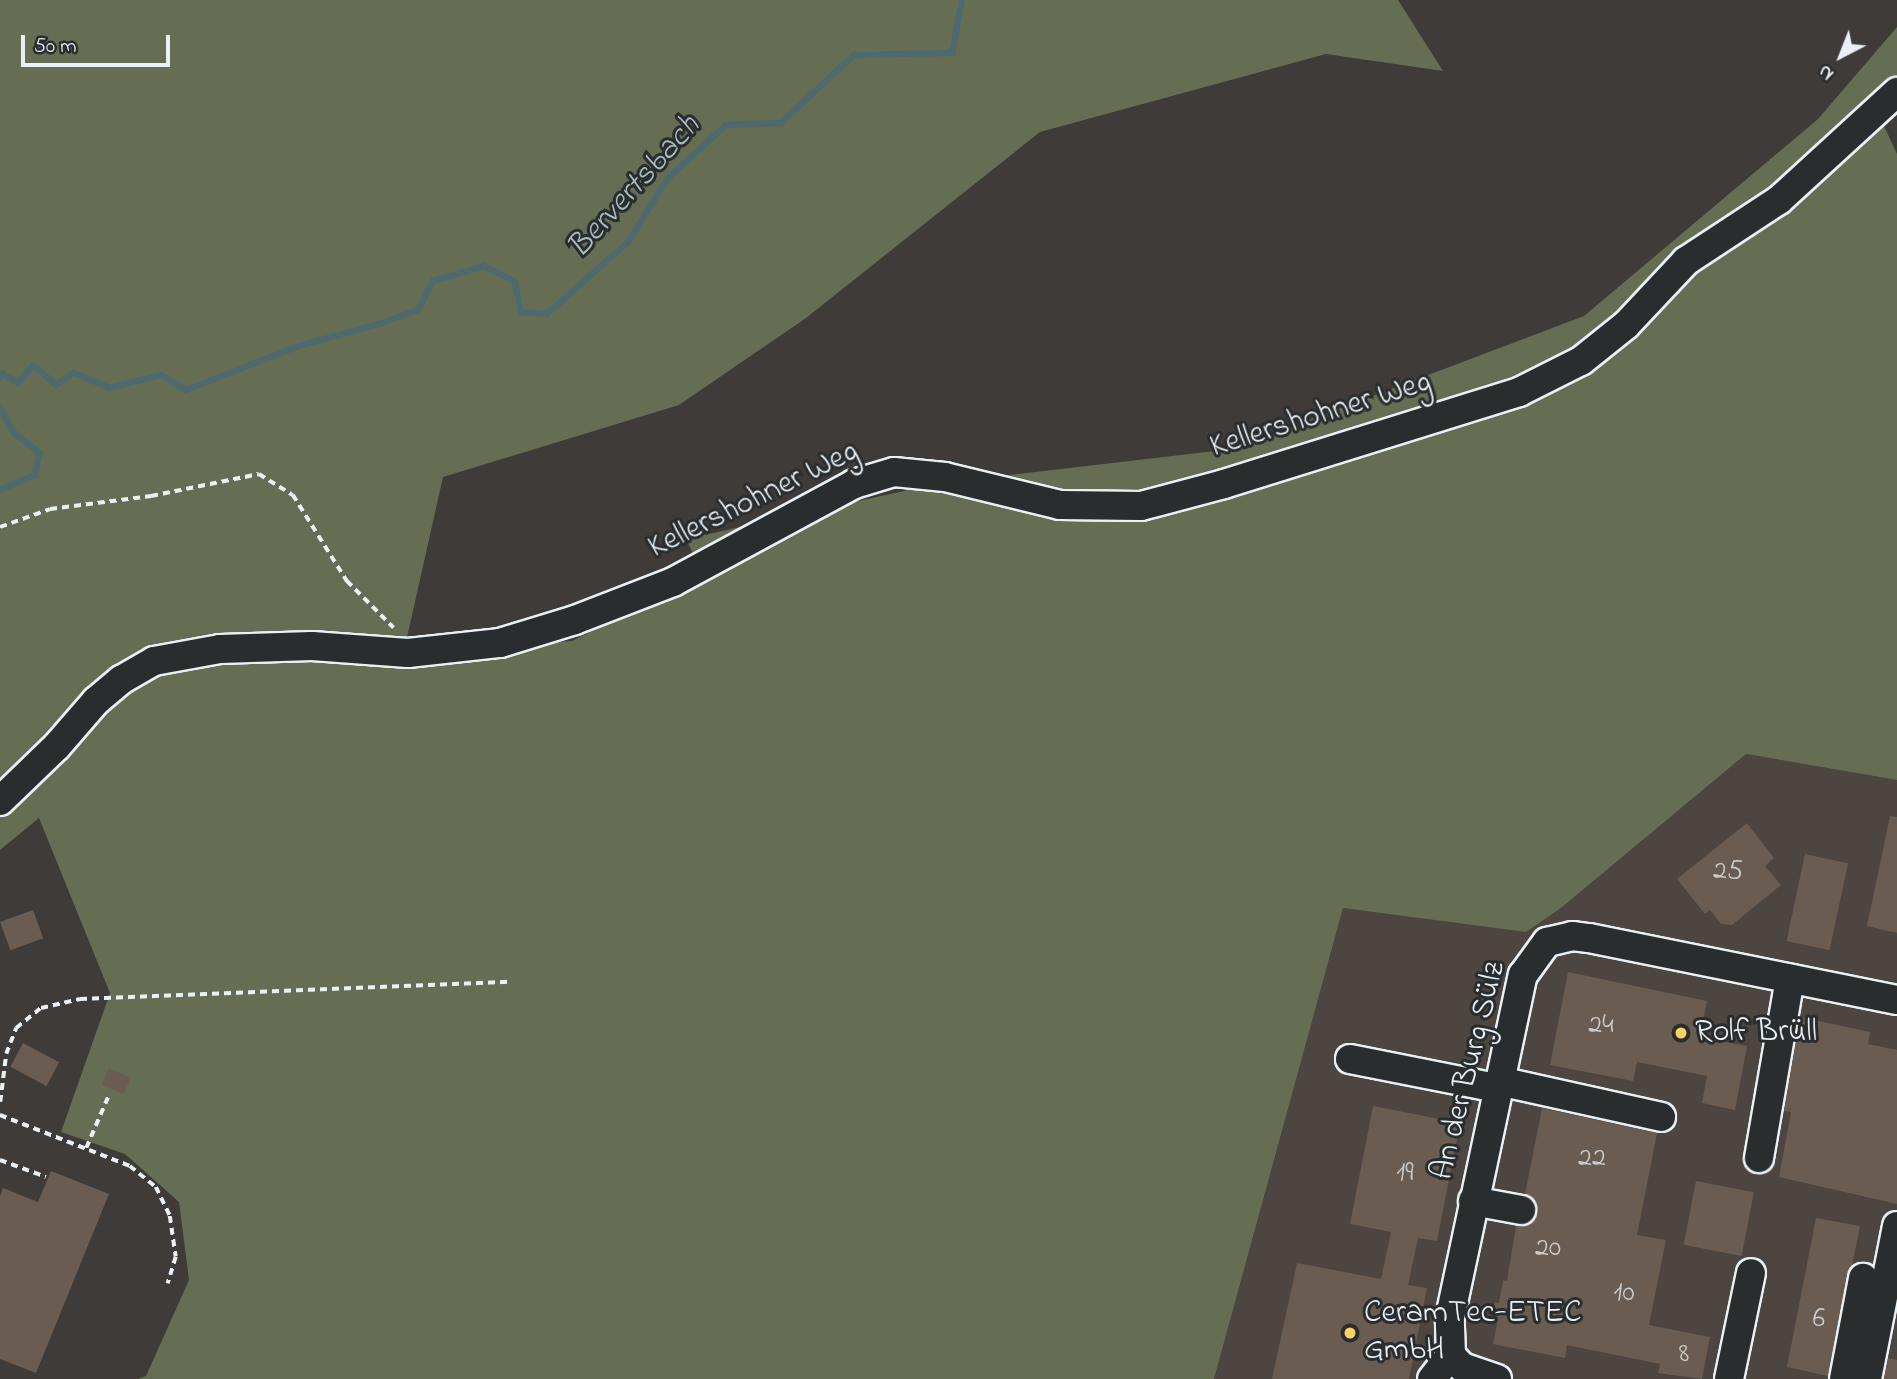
<!DOCTYPE html>
<meta charset="utf-8">
<style>
body{margin:0}
#map{position:relative;width:1897px;height:1379px;overflow:hidden;background:#3e3b38;font-family:"Indie Flower",sans-serif}
div>[style]{position:absolute}
.built>*{inset:0;background:#4c4540}
.green>*{inset:0;background:#656d53}
.stream>*{height:6px;margin:-3px;padding:0 3px;transform-origin:3px;border-radius:3px;background:#4c6a6f}
.building>*{inset:0;background:#6b5c51;transform-origin:0 0}
.path>*{height:3.5px;margin-top:-1.75px;transform-origin:0;background:repeating-linear-gradient(90deg,#e8f1f8 0 7px,transparent 0 12px)}
.roads{filter:drop-shadow(2px 0 #e8f1f8) drop-shadow(-2px 0 #e8f1f8) drop-shadow(0 2px #e8f1f8) drop-shadow(0 -2px #e8f1f8)}
.minor>*{height:28px;margin:-14px;padding:0 14px;transform-origin:14px;border-radius:14px;background:#2a2d2e}
.dots>*{width:19px;height:19px;translate:-50% -50%;box-sizing:border-box;border:4px solid #2a2d2e;border-radius:50%}
span{translate:-50% -50%;white-space:nowrap;text-align:center;line-height:1.15;-webkit-text-stroke:6px #2a2d2e;paint-order:stroke}
.number-label{font-size:28px;color:#c9ccce}
.number-label span{-webkit-text-stroke-width:0}
.street-label{font-size:32px;color:#e8f1f8}
.poi-label{font-size:32px;color:#e8f1f8}
.left{translate:0 -50%;text-align:left}
.water-label{font-size:33px;color:#aabbc1;font-style:italic}
.north{position:absolute;left:1806px;top:21px;width:70px;height:70px;-webkit-text-stroke:5px #2a2d2e;paint-order:stroke;rotate:222deg;font-size:19px;font-weight:700;line-height:28px;text-align:center;color:#e8f1f8}
.north::after{content:'';display:block;margin:auto;width:24px;height:32px;background:#e8f1f8;clip-path:polygon(50% 0,100% 100%,50% 72%,0 100%)}
.scale{position:absolute;left:21px;top:35px;width:149px;height:32px;box-sizing:border-box;border:4px solid #e8f1f8;border-top:0;padding-left:9px;font-size:21px;line-height:24px;white-space:nowrap;color:#e8f1f8;-webkit-text-stroke:5px #2a2d2e;paint-order:stroke}
</style>
<div id="map">
<div class="built">
<i style="clip-path:polygon(1746px 754px,1897px 780px,1897px 1379px,1214px 1379px,1343px 908px,1526px 932px,1561px 908px)"></i>
</div>
<div class="green">
<i style="clip-path:polygon(0 0,1398px 0,1443px 71px,1326px 54px,1040px 132px,806px 318px,679px 405px,443px 477px,404px 651px,572px 641px,703px 575px,686px 539px,940px 483px,1232px 449px,1584px 316px,1818px 119px,1897px 27px,1897px 87px,1877px 111px,1897px 154px,1897px 780px,1746px 754px,1561px 908px,1526px 932px,1343px 908px,1214px 1379px,138px 1379px,146px 1376px,189px 1280px,179px 1202px,125px 1154px,61px 1132px,110px 993px,39px 818px,0 850px)"></i>
</div>
<div class="stream">
<i style="left:0;top:378px;width:5px;rotate:-53deg"></i>
<i style="left:3px;top:374px;width:17px;rotate:31deg"></i>
<i style="left:18px;top:383px;width:23px;rotate:-50deg"></i>
<i style="left:33px;top:365px;width:30px;rotate:41deg"></i>
<i style="left:56px;top:385px;width:22px;rotate:-34deg"></i>
<i style="left:74px;top:373px;width:38px;rotate:23deg"></i>
<i style="left:109px;top:388px;width:54px;rotate:-14deg"></i>
<i style="left:161px;top:375px;width:29px;rotate:31deg"></i>
<i style="left:186px;top:390px;width:121px;rotate:-21.3deg"></i>
<i style="left:299px;top:346px;width:86px;rotate:-15.5deg"></i>
<i style="left:382px;top:323px;width:38px;rotate:-20deg"></i>
<i style="left:418px;top:310px;width:33px;rotate:-63deg"></i>
<i style="left:433px;top:281px;width:53px;rotate:-16.4deg"></i>
<i style="left:484px;top:266px;width:35px;rotate:27deg"></i>
<i style="left:515px;top:282px;width:31px;rotate:79deg"></i>
<i style="left:521px;top:312px;width:26px;rotate:4deg"></i>
<i style="left:547px;top:314px;width:108px;rotate:-41.6deg"></i>
<i style="left:628px;top:242px;width:75px;rotate:-58deg"></i>
<i style="left:668px;top:178px;width:79px;rotate:-42.4deg"></i>
<i style="left:726px;top:125px;width:55px;rotate:-2.1deg"></i>
<i style="left:781px;top:123px;width:100px;rotate:-43deg"></i>
<i style="left:854px;top:55px;width:98px;rotate:-1.2deg"></i>
<i style="left:952px;top:53px;width:54px;rotate:-79.3deg"></i>
<i style="left:0;top:408px;width:30px;rotate:60deg"></i>
<i style="left:15px;top:434px;width:31px;rotate:37deg"></i>
<i style="left:40px;top:453px;width:23px;rotate:103deg"></i>
<i style="left:35px;top:475px;width:38px;rotate:157deg"></i>
</div>
<div class="building">
<i style="clip-path:polygon(1890px 816px,1897px 817px,1897px 933px,1867px 926px)"></i>
<i style="clip-path:polygon(1747px 823px,1774px 858px,1765px 866px,1781px 885px,1732px 925px,1721px 924px,1710px 910px,1705px 914px,1677px 879px)"></i>
<i style="left:1805px;top:854px;width:44px;height:89px;rotate:12deg"></i>
<i style="left:33px;top:910px;width:30px;height:35px;rotate:70deg"></i>
<i style="clip-path:polygon(1568px 972px,1707px 1001px,1700px 1037px,1747px 1046px,1735px 1110px,1702px 1103px,1707px 1076px,1637px 1062px,1633px 1081px,1550px 1065px)"></i>
<i style="clip-path:polygon(1800px 1017px,1870px 1032px,1868px 1044px,1897px 1050px,1897px 1204px,1779px 1177px,1791px 1112px,1784px 1111px)"></i>
<i style="left:23px;top:1043px;width:41px;height:27px;rotate:28deg"></i>
<i style="left:109px;top:1068px;width:24px;height:18px;rotate:24deg"></i>
<i style="clip-path:polygon(1373px 1106px,1460px 1123px,1437px 1241px,1418px 1238px,1408px 1285px,1427px 1288px,1409px 1379px,1272px 1379px,1297px 1263px,1381px 1279px,1391px 1232px,1350px 1224px)"></i>
<i style="clip-path:polygon(1542px 1108px,1657px 1133px,1637px 1235px,1666px 1240px,1649px 1325px,1710px 1337px,1702px 1379px,1658px 1373px,1660px 1364px,1567px 1345px,1565px 1358px,1493px 1344px,1498px 1319px,1492px 1318px,1495px 1302px,1499px 1303px,1503px 1280px,1507px 1281px,1516px 1226px,1527px 1225px,1537px 1214px,1536px 1204px,1525px 1194px)"></i>
<i style="clip-path:polygon(51px 1171px,109px 1194px,36px 1373px,0 1359px,0 1196px,3px 1188px,38px 1202px)"></i>
<i style="left:1696px;top:1181px;width:59px;height:65px;rotate:11deg"></i>
<i style="clip-path:polygon(1816px 1218px,1860px 1226px,1852px 1266px,1847px 1275px,1828px 1376px,1787px 1367px)"></i>
<i style="clip-path:polygon(1888px 1358px,1897px 1360px,1897px 1379px,1884px 1379px)"></i>
</div>
<div class="path">
<i style="left:0;top:527px;width:53px;rotate:-19.8deg"></i>
<i style="left:50px;top:509px;width:102px;rotate:-7.3deg"></i>
<i style="left:151px;top:496px;width:110px;rotate:-11.5deg"></i>
<i style="left:259px;top:474px;width:40px;rotate:32deg"></i>
<i style="left:293px;top:495px;width:102px;rotate:57.9deg"></i>
<i style="left:347px;top:581px;width:66px;rotate:45deg"></i>
<i style="left:0;top:1102px;width:48px;rotate:-82.9deg"></i>
<i style="left:6px;top:1054px;width:28px;rotate:-69deg"></i>
<i style="left:16px;top:1028px;width:32px;rotate:-39deg"></i>
<i style="left:41px;top:1008px;width:40px;rotate:-13deg"></i>
<i style="left:80px;top:999px;width:430px;rotate:-2.3deg"></i>
<i style="left:0;top:1115px;width:140px;rotate:21.4deg"></i>
<i style="left:130px;top:1166px;width:33px;rotate:39deg"></i>
<i style="left:156px;top:1187px;width:32px;rotate:64deg"></i>
<i style="left:170px;top:1216px;width:41px;rotate:81.7deg"></i>
<i style="left:176px;top:1257px;width:28px;rotate:107deg"></i>
<i style="left:86px;top:1148px;width:56px;rotate:-66.7deg"></i>
<i style="left:0;top:1160px;width:49px;rotate:20.3deg"></i>
</div>
<div class="roads">
<div class="minor">
<i style="left:0;top:801px;width:79px;rotate:-44deg"></i>
<i style="left:57px;top:746px;width:60px;rotate:-49.1deg"></i>
<i style="left:96px;top:701px;width:33px;rotate:-40deg"></i>
<i style="left:121px;top:680px;width:38px;rotate:-30deg"></i>
<i style="left:154px;top:661px;width:67px;rotate:-10.3deg"></i>
<i style="left:220px;top:649px;width:92px;rotate:-1.9deg"></i>
<i style="left:312px;top:646px;width:96px;rotate:4.2deg"></i>
<i style="left:408px;top:653px;width:93px;rotate:-6.2deg"></i>
<i style="left:500px;top:643px;width:78px;rotate:-17deg"></i>
<i style="left:575px;top:620px;width:105px;rotate:-21.2deg"></i>
<i style="left:673px;top:582px;width:206px;rotate:-28.4deg"></i>
<i style="left:854px;top:484px;width:42px;rotate:-16.7deg"></i>
<i style="left:894px;top:472px;width:51px;rotate:5.6deg"></i>
<i style="left:945px;top:477px;width:118px;rotate:13.7deg"></i>
<i style="left:1060px;top:505px;width:81px;rotate:0.7deg"></i>
<i style="left:1141px;top:506px;width:86px;rotate:-14.8deg"></i>
<i style="left:1224px;top:484px;width:309px;rotate:-17.3deg"></i>
<i style="left:1519px;top:392px;width:69px;rotate:-26.6deg"></i>
<i style="left:1581px;top:361px;width:58px;rotate:-38.7deg"></i>
<i style="left:1626px;top:325px;width:88px;rotate:-46.8deg"></i>
<i style="left:1686px;top:261px;width:111px;rotate:-33.3deg"></i>
<i style="left:1779px;top:200px;width:160px;rotate:-42.5deg"></i>
<i style="left:1350px;top:1059px;width:150px;rotate:11.2deg"></i>
<i style="left:1499px;top:1081px;width:166px;rotate:12.5deg"></i>
<i style="left:1759px;top:1158px;width:182px;rotate:-80.2deg"></i>
<i style="left:1473px;top:1201px;width:49px;rotate:10.6deg"></i>
<i style="left:1432px;top:1379px;width:31px;rotate:-52deg"></i>
<i style="left:1497px;top:1379px;width:37px;rotate:-161deg"></i>
<i style="left:1462px;top:1367px;width:16px;rotate:-133deg"></i>
<i style="left:1451px;top:1355px;width:38px;rotate:-92deg"></i>
<i style="left:1450px;top:1317px;width:350px;rotate:-78deg"></i>
<i style="left:1523px;top:975px;width:41px;rotate:-54deg"></i>
<i style="left:1547px;top:942px;width:26px;rotate:-13deg"></i>
<i style="left:1572px;top:936px;width:17px;rotate:7deg"></i>
<i style="left:1589px;top:938px;width:314px;rotate:11.4deg"></i>
<i style="left:1729px;top:1379px;width:108px;rotate:-78.3deg"></i>
<i style="left:1844px;top:1379px;width:103px;rotate:-79.3deg"></i>
<i style="left:1867px;top:1379px;width:156px;rotate:-78.9deg"></i>
</div>
</div>
<div class="dots">
<i style="left:1681px;top:1033px;background:#ffd166"></i>
<i style="left:1350px;top:1333px;background:#ffd166"></i>
</div>
<div class="number-label">
<span style="left:1728px;top:872px">25</span>
<span style="left:1601px;top:1026px">24</span>
<span style="left:1592px;top:1159px">22</span>
<span style="left:1405px;top:1174px">19</span>
<span style="left:1548px;top:1249px">20</span>
<span style="left:1624px;top:1294px">10</span>
<span style="left:1819px;top:1320px">6</span>
<span style="left:1684px;top:1355px">8</span>
</div>
<div class="street-label">
<span style="left:1321px;top:416px;rotate:-17deg">Kellershohner Weg</span>
<span style="left:754px;top:501px;rotate:-26deg">Kellershohner Weg</span>
<span style="left:1470px;top:1071px;rotate:-76deg">An der Burg Sülz</span>
</div>
<div class="poi-label">
<span class="left" style="left:1695px;top:1033px">Rolf Brüll</span>
<span class="left" style="left:1364px;top:1333px">CeramTec-ETEC<br>GmbH</span>
</div>
<div class="water-label">
<span style="left:635px;top:188px;rotate:-48deg">Bervertsbach</span>
</div>
<div class="north">N</div>
<div class="scale">50 m</div>
</div>
